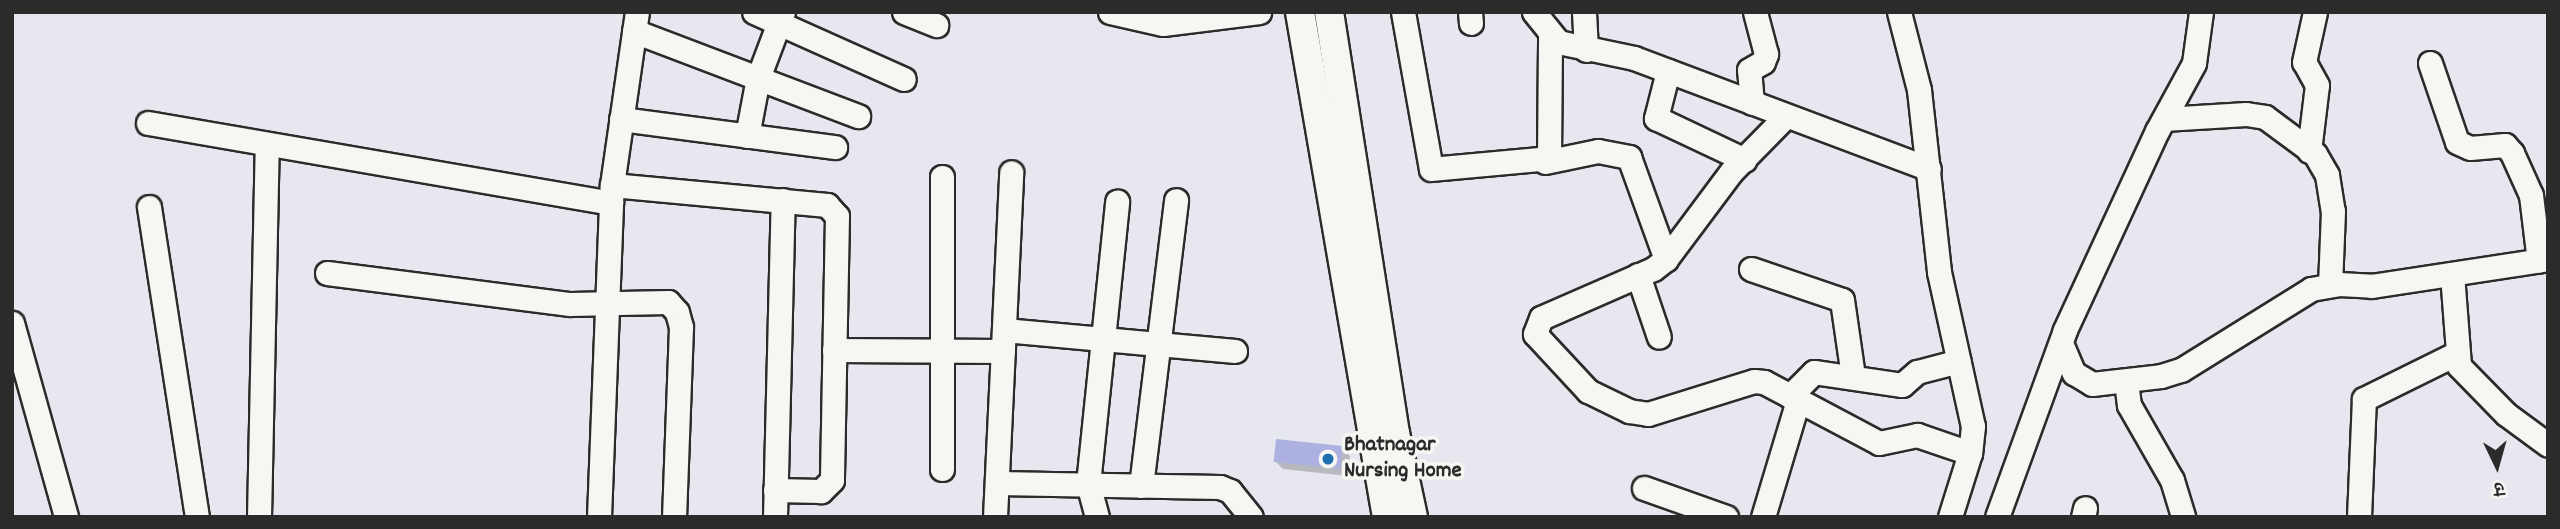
<!DOCTYPE html>
<meta charset="utf-8">
<style>
body{margin:0}
#map{position:relative;width:2560px;height:529px;overflow:hidden;background:#e7e8ef;font-family:Dekko,"Playpen Sans Deva",sans-serif}
div>[style]{position:absolute}
.shadow>*{inset:0;background:#0003}
.building>*{inset:0;background:#adb1e2;transform-origin:0 0}
.roads{filter:drop-shadow(2px 0 #2b2b2b) drop-shadow(-2px 0 #2b2b2b) drop-shadow(0 2px #2b2b2b) drop-shadow(0 -2px #2b2b2b)}
.minor>*{height:23px;margin:-11.5px;padding:0 11.5px;transform-origin:11.5px;border-radius:11.5px;background:#f6f6f2}
.major>*{height:28px;margin:-14px;padding:0 14px;transform-origin:14px;border-radius:14px;background:#f6f6f2}
.dots>*{width:19px;height:19px;translate:-50% -50%;box-sizing:border-box;border:4px solid #f6f6f2;border-radius:50%}
span{translate:-50% -50%;white-space:nowrap;text-align:center;line-height:1.15;-webkit-text-stroke:7px #f6f6f2;paint-order:stroke}
.poi-label{font-size:23px;color:#2b2b2b;font-weight:700}
.left{translate:0 -50%;text-align:left}
.frame{position:absolute;inset:0;border:14px solid #2b2b2b;pointer-events:none}
.north{position:absolute;left:2462px;top:431px;width:70px;height:70px;-webkit-text-stroke:5px #f6f6f2;paint-order:stroke;rotate:175deg;font-size:19px;font-weight:700;line-height:28px;text-align:center;color:#2b2b2b}
.north::after{content:'';display:block;margin:auto;width:24px;height:32px;background:#2b2b2b;clip-path:polygon(50% 0,100% 100%,50% 72%,0 100%)}
</style>
<div id="map">
<div class="shadow">
<i style="clip-path:polygon(1188px 12px,1291px 12px,1291px 16px,1274px 13px,1198px 22px)"></i>
<i style="clip-path:polygon(1342px 448px,1350px 456px,1348px 476px,1283px 469px,1275px 461px)"></i>
</div>
<div class="building">
<i style="left:1276px;top:439px;width:67px;height:23px;rotate:6deg"></i>
</div>
<div class="roads">
<div class="minor">
<i style="left:754px;top:12px;width:164px;rotate:24.1deg"></i>
<i style="left:904px;top:12px;width:35px;rotate:22deg"></i>
<i style="left:1110px;top:12px;width:54px;rotate:12.8deg"></i>
<i style="left:1163px;top:24px;width:97px;rotate:-7.1deg"></i>
<i style="left:1403px;top:12px;width:159px;rotate:79.9deg"></i>
<i style="left:1431px;top:169px;width:119px;rotate:-5.3deg"></i>
<i style="left:1549px;top:158px;width:123px;rotate:-89.5deg"></i>
<i style="left:1470px;top:12px;width:11px;rotate:85deg"></i>
<i style="left:1534px;top:12px;width:38px;rotate:51deg"></i>
<i style="left:1558px;top:42px;width:78px;rotate:11.9deg"></i>
<i style="left:1634px;top:58px;width:315px;rotate:20.6deg"></i>
<i style="left:1584px;top:12px;width:38px;rotate:87deg"></i>
<i style="left:1899px;top:12px;width:81px;rotate:75.6deg"></i>
<i style="left:1919px;top:90px;width:183px;rotate:83.7deg"></i>
<i style="left:1939px;top:272px;width:158px;rotate:77.6deg"></i>
<i style="left:1973px;top:426px;width:27px;rotate:96deg"></i>
<i style="left:1970px;top:453px;width:67px;rotate:107.4deg"></i>
<i style="left:634px;top:31px;width:240px;rotate:20.8deg"></i>
<i style="left:2430px;top:63px;width:83px;rotate:71.1deg"></i>
<i style="left:2457px;top:142px;width:14px;rotate:25deg"></i>
<i style="left:2470px;top:148px;width:35px;rotate:-5deg"></i>
<i style="left:2505px;top:145px;width:11px;rotate:49deg"></i>
<i style="left:2512px;top:153px;width:46px;rotate:65.7deg"></i>
<i style="left:2531px;top:195px;width:66px;rotate:83.1deg"></i>
<i style="left:1668px;top:71px;width:49px;rotate:104.3deg"></i>
<i style="left:1656px;top:118px;width:98px;rotate:25.3deg"></i>
<i style="left:1752px;top:103px;width:33px;rotate:-95deg"></i>
<i style="left:1749px;top:70px;width:16px;rotate:-30deg"></i>
<i style="left:1763px;top:62px;width:9px;rotate:-69deg"></i>
<i style="left:1766px;top:54px;width:43px;rotate:-104.7deg"></i>
<i style="left:1786px;top:116px;width:78px;rotate:134.5deg"></i>
<i style="left:1731px;top:172px;width:109px;rotate:126.8deg"></i>
<i style="left:1666px;top:259px;width:16px;rotate:142deg"></i>
<i style="left:1653px;top:269px;width:122px;rotate:156.4deg"></i>
<i style="left:1541px;top:318px;width:17px;rotate:111deg"></i>
<i style="left:1535px;top:334px;width:78px;rotate:47.1deg"></i>
<i style="left:1588px;top:391px;width:46px;rotate:26deg"></i>
<i style="left:1629px;top:411px;width:19px;rotate:9deg"></i>
<i style="left:1648px;top:414px;width:111px;rotate:-17.3deg"></i>
<i style="left:1754px;top:381px;width:10px;rotate:6deg"></i>
<i style="left:1764px;top:382px;width:130px;rotate:27.9deg"></i>
<i style="left:1879px;top:443px;width:39px;rotate:-12deg"></i>
<i style="left:1917px;top:435px;width:56px;rotate:18.8deg"></i>
<i style="left:621px;top:119px;width:216px;rotate:7.5deg"></i>
<i style="left:2164px;top:119px;width:82px;rotate:-3.5deg"></i>
<i style="left:2246px;top:114px;width:19px;rotate:9deg"></i>
<i style="left:2265px;top:117px;width:62px;rotate:36.5deg"></i>
<i style="left:2315px;top:154px;width:24px;rotate:60deg"></i>
<i style="left:2327px;top:175px;width:36px;rotate:81deg"></i>
<i style="left:2333px;top:211px;width:74px;rotate:92.3deg"></i>
<i style="left:148px;top:123px;width:470px;rotate:9.8deg"></i>
<i style="left:747px;top:136px;width:59px;rotate:-79.3deg"></i>
<i style="left:758px;top:78px;width:71px;rotate:-69.3deg"></i>
<i style="left:2309px;top:151px;width:66px;rotate:-83.1deg"></i>
<i style="left:2317px;top:85px;width:26px;rotate:-119deg"></i>
<i style="left:2304px;top:62px;width:51px;rotate:-77.6deg"></i>
<i style="left:1545px;top:162px;width:54px;rotate:-11.7deg"></i>
<i style="left:1598px;top:151px;width:32px;rotate:11deg"></i>
<i style="left:1629px;top:157px;width:109px;rotate:70.1deg"></i>
<i style="left:942px;top:177px;width:292px;rotate:90deg"></i>
<i style="left:612px;top:185px;width:216px;rotate:5.3deg"></i>
<i style="left:827px;top:205px;width:15px;rotate:48deg"></i>
<i style="left:837px;top:216px;width:264px;rotate:91.1deg"></i>
<i style="left:832px;top:480px;width:16px;rotate:135deg"></i>
<i style="left:821px;top:491px;width:46px;rotate:-178.8deg"></i>
<i style="left:149px;top:207px;width:314px;rotate:81.2deg"></i>
<i style="left:1751px;top:269px;width:96px;rotate:18.8deg"></i>
<i style="left:1842px;top:300px;width:77px;rotate:81.8deg"></i>
<i style="left:327px;top:273px;width:245px;rotate:7.3deg"></i>
<i style="left:570px;top:304px;width:98px;rotate:-1.2deg"></i>
<i style="left:668px;top:302px;width:13px;rotate:48deg"></i>
<i style="left:677px;top:312px;width:16px;rotate:75deg"></i>
<i style="left:681px;top:327px;width:190px;rotate:92.1deg"></i>
<i style="left:2452px;top:274px;width:92px;rotate:85.6deg"></i>
<i style="left:2459px;top:366px;width:67px;rotate:45.6deg"></i>
<i style="left:2506px;top:414px;width:52px;rotate:36.4deg"></i>
<i style="left:1638px;top:275px;width:65px;rotate:71.3deg"></i>
<i style="left:12px;top:323px;width:201px;rotate:74.4deg"></i>
<i style="left:1004px;top:330px;width:232px;rotate:5.2deg"></i>
<i style="left:2061px;top:343px;width:33px;rotate:67deg"></i>
<i style="left:2074px;top:373px;width:21px;rotate:31deg"></i>
<i style="left:2092px;top:384px;width:69px;rotate:-6.6deg"></i>
<i style="left:2161px;top:376px;width:21px;rotate:-17deg"></i>
<i style="left:2181px;top:370px;width:153px;rotate:-31.9deg"></i>
<i style="left:2311px;top:289px;width:28px;rotate:-10deg"></i>
<i style="left:2339px;top:284px;width:33px;rotate:3deg"></i>
<i style="left:2372px;top:286px;width:178px;rotate:-8.7deg"></i>
<i style="left:834px;top:350px;width:169px;rotate:0.3deg"></i>
<i style="left:2126px;top:381px;width:24px;rotate:83deg"></i>
<i style="left:2129px;top:405px;width:86px;rotate:60.2deg"></i>
<i style="left:2172px;top:480px;width:39px;rotate:73deg"></i>
<i style="left:1790px;top:396px;width:34px;rotate:-45deg"></i>
<i style="left:1814px;top:372px;width:89px;rotate:8.4deg"></i>
<i style="left:1902px;top:385px;width:20px;rotate:-41deg"></i>
<i style="left:1917px;top:372px;width:43px;rotate:-14.7deg"></i>
<i style="left:997px;top:483px;width:223px;rotate:1deg"></i>
<i style="left:1220px;top:487px;width:11px;rotate:22deg"></i>
<i style="left:1230px;top:491px;width:33px;rotate:51deg"></i>
<i style="left:1141px;top:486px;width:288px;rotate:-83deg"></i>
<i style="left:1644px;top:488px;width:87px;rotate:19.5deg"></i>
<i style="left:259px;top:517px;width:372px;rotate:-88.8deg"></i>
<i style="left:599px;top:517px;width:332px;rotate:-87.8deg"></i>
<i style="left:612px;top:185px;width:175px;rotate:-81.8deg"></i>
<i style="left:775px;top:517px;width:317px;rotate:-88.6deg"></i>
<i style="left:995px;top:517px;width:345px;rotate:-87.3deg"></i>
<i style="left:1097px;top:517px;width:34px;rotate:-105deg"></i>
<i style="left:1088px;top:484px;width:284px;rotate:-84.1deg"></i>
<i style="left:1763px;top:517px;width:122px;rotate:-73.3deg"></i>
<i style="left:1997px;top:517px;width:199px;rotate:-70deg"></i>
<i style="left:2065px;top:330px;width:219px;rotate:-65.2deg"></i>
<i style="left:2157px;top:131px;width:77px;rotate:-61.4deg"></i>
<i style="left:2194px;top:63px;width:51px;rotate:-82.2deg"></i>
<i style="left:2083px;top:517px;width:9px;rotate:-77deg"></i>
<i style="left:2359px;top:517px;width:118px;rotate:-87.6deg"></i>
<i style="left:2364px;top:399px;width:104px;rotate:-26.3deg"></i>
</div>
<div class="major">
<i style="left:1300px;top:12px;width:512px;rotate:80.23deg"></i>
<i style="left:1329px;top:12px;width:426px;rotate:81.1deg"></i>
<i style="left:1395px;top:433px;width:86px;rotate:77.9deg"></i>
</div>
</div>
<div class="dots">
<i style="left:1328px;top:459px;background:#1f6fb2"></i>
</div>
<div class="poi-label">
<span class="left" style="left:1344px;top:459px">Bhatnagar<br>Nursing Home</span>
</div>
<div class="frame"></div>
<div class="north">उ</div>
</div>
